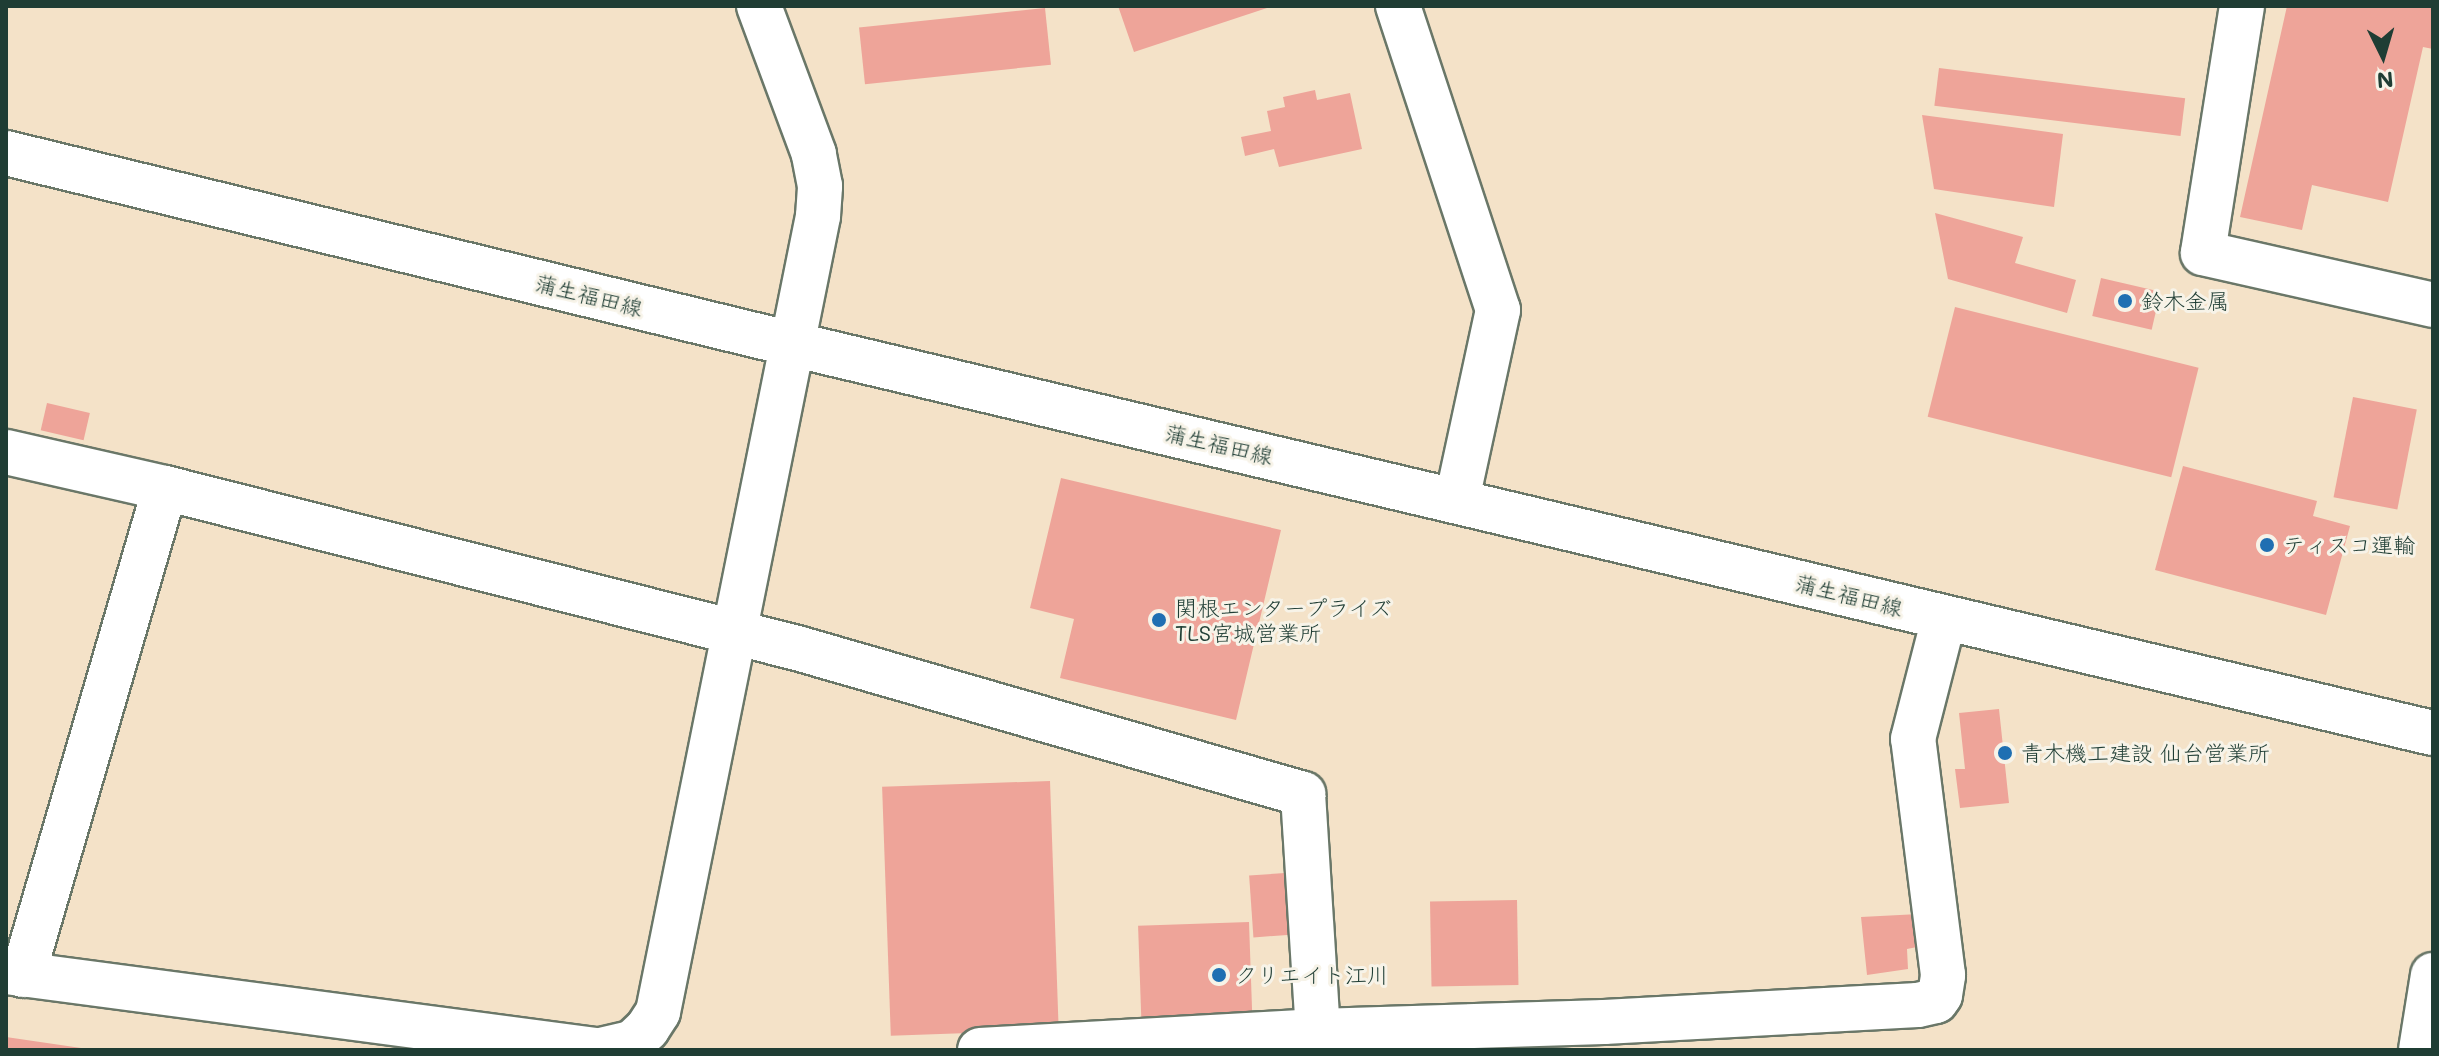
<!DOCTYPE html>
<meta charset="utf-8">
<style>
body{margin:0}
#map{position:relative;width:2439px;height:1056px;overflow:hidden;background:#f4e2c8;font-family:Mali,"Klee One",sans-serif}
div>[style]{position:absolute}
.building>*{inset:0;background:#eea499;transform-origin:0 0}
.roads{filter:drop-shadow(2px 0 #6a7768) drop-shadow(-2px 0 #6a7768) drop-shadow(0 2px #6a7768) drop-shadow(0 -2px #6a7768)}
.minor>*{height:44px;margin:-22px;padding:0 22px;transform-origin:22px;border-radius:22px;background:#fff}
.major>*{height:44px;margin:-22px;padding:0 22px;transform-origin:22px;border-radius:22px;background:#fff}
.dots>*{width:22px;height:22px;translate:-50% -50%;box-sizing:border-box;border:4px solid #f7f3e8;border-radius:50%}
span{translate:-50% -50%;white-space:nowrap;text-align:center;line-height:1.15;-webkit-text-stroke:6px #f7f3e8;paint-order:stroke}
.street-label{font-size:22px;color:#1f3d34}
.poi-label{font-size:22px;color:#1f3d34}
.left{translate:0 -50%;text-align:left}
.frame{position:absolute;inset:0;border:8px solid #1f3d34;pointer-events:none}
.north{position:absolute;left:2343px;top:16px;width:80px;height:80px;-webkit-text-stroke:6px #f7f3e8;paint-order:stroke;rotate:175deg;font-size:22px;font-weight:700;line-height:32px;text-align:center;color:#1f3d34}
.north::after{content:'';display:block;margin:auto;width:28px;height:36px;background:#1f3d34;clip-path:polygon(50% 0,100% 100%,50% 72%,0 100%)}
</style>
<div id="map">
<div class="building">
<i style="clip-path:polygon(1118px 6px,1270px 6px,1270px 7px,1134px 52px)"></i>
<i style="clip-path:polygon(2287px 6px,2433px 6px,2433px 49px,2423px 47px,2388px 202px,2312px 185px,2302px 230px,2240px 217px)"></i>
<i style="left:1045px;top:8px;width:57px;height:187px;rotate:84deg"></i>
<i style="left:1939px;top:68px;width:248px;height:38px;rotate:7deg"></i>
<i style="clip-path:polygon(1315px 90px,1317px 100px,1350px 93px,1362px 149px,1279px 167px,1274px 149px,1245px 156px,1241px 137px,1271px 131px,1267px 111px,1285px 107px,1283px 97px)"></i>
<i style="clip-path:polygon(1922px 115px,2063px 134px,2054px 207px,1934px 189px)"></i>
<i style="clip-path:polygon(1935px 213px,2023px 237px,2015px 263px,2076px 280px,2067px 313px,1948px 279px)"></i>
<i style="left:2101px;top:278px;width:61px;height:39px;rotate:13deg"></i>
<i style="left:1955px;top:307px;width:251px;height:113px;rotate:14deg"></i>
<i style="left:2353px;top:397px;width:65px;height:102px;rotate:11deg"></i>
<i style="left:47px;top:403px;width:44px;height:28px;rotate:13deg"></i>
<i style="clip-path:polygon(2183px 466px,2317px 501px,2313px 516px,2350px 526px,2326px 615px,2155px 570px)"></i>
<i style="clip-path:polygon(1061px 478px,1281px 530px,1236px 720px,1060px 678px,1074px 619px,1030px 608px)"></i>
<i style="clip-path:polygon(1999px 709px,2009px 803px,1960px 808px,1955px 769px,1965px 769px,1959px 713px)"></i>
<i style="left:1050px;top:781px;width:249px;height:168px;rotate:88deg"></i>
<i style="left:1300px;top:872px;width:62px;height:51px;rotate:86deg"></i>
<i style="left:1517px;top:900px;width:85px;height:87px;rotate:89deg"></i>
<i style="clip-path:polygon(1919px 914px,1922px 946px,1907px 949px,1908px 969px,1867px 975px,1861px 917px)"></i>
<i style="left:1249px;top:922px;width:99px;height:111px;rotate:88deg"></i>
<i style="clip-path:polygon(6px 1037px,81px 1048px,80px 1050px,6px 1050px)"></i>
</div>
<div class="roads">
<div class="minor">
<i style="left:1398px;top:6px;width:320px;rotate:71.8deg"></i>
<i style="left:1498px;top:310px;width:193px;rotate:102.2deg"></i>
<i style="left:2242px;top:6px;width:250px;rotate:99deg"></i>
<i style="left:2203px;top:253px;width:236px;rotate:12.7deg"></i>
<i style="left:6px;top:452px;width:163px;rotate:12.8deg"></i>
<i style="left:165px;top:488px;width:652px;rotate:14.21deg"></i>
<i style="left:797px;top:648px;width:527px;rotate:16.09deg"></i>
<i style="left:1303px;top:794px;width:237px;rotate:86.4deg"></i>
<i style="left:6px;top:972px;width:595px;rotate:7.53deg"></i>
<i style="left:23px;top:975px;width:507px;rotate:-73.74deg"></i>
<i style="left:601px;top:1050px;width:32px;rotate:-13deg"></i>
<i style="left:632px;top:1043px;width:21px;rotate:-43deg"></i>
<i style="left:647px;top:1029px;width:20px;rotate:-57deg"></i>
<i style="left:658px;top:1012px;width:812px;rotate:-78.63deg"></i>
<i style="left:818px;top:216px;width:30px;rotate:-86deg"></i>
<i style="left:820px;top:186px;width:33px;rotate:-101deg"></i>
<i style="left:814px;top:154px;width:158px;rotate:-110.4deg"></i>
<i style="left:980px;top:1050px;width:339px;rotate:-3.2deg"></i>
<i style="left:1318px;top:1031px;width:286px;rotate:-1.8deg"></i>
<i style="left:1604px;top:1022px;width:314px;rotate:-3.1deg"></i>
<i style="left:1918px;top:1005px;width:18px;rotate:-13deg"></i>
<i style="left:1936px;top:1001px;width:7px;rotate:-56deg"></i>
<i style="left:1940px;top:995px;width:20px;rotate:-81deg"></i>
<i style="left:1943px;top:975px;width:238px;rotate:-97.2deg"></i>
<i style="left:1913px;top:739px;width:125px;rotate:-75.6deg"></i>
</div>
<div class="major">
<i style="left:6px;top:153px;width:809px;rotate:13.66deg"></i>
<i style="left:792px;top:344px;width:1686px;rotate:13.34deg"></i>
<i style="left:2421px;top:1050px;width:76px;rotate:-80.9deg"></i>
</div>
</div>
<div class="dots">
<i style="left:2125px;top:301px;background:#1f6fb2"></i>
<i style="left:2267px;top:545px;background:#1f6fb2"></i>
<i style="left:1159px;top:620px;background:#1f6fb2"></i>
<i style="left:2005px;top:753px;background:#1f6fb2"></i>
<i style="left:1219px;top:975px;background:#1f6fb2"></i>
</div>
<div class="street-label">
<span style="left:589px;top:295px;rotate:14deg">蒲生福田線</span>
<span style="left:1219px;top:444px;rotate:13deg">蒲生福田線</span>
<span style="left:1849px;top:595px;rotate:14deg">蒲生福田線</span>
</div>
<div class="poi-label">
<span class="left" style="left:2141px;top:301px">鈴木金属</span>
<span class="left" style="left:2283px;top:545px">ティスコ運輸</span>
<span class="left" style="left:1175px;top:620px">関根エンタープライズ<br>TLS宮城営業所</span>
<span class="left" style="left:2021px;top:753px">青木機工建設 仙台営業所</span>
<span class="left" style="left:1235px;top:975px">クリエイト江川</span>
</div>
<div class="frame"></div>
<div class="north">N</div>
</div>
